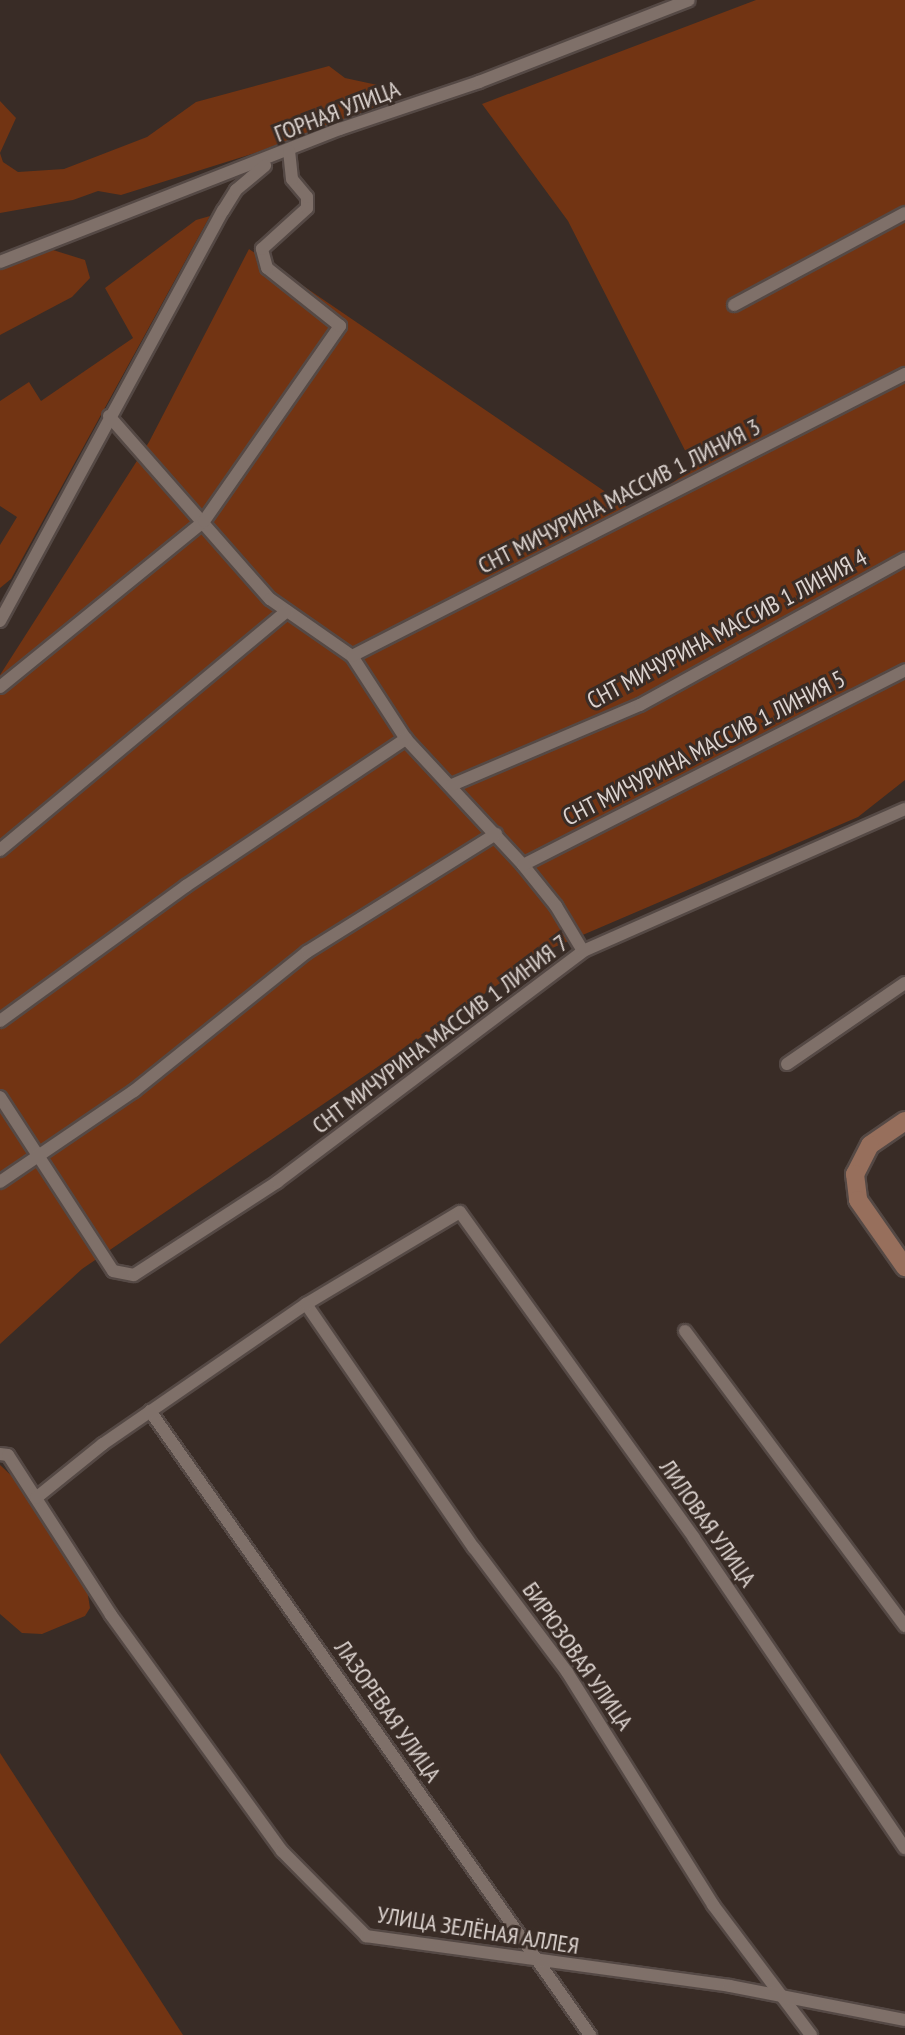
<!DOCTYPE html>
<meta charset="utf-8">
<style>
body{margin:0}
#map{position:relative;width:905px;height:2035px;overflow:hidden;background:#392c26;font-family:"PT Sans Narrow",sans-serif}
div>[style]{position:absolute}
.green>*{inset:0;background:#723413}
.roads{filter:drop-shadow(2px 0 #554945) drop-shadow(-2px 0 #554945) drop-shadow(0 2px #554945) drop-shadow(0 -2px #554945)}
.street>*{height:12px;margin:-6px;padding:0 6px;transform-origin:6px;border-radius:6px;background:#7f7069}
.secondary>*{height:18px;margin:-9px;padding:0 9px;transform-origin:9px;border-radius:9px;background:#976f5c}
span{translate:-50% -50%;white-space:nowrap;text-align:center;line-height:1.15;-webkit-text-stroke:6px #392c26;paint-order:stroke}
.street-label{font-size:24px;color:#dcd3cf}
</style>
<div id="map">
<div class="green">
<i style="clip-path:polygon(756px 0,905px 0,905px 780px,858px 817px,550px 949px,82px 1269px,0 1344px,0 675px,149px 442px,249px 249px,632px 510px,694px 468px,568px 221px,482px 104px)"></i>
<i style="clip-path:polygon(329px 66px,345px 78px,382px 86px,387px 94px,385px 103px,255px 153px,121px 195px,98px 191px,73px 200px,0 213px,0 101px,16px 118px,0 153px,3px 162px,18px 172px,64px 169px,147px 137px,196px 102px)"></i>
<i style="clip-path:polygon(210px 216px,11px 579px,0 588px,0 545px,17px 517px,0 506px,0 401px,29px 382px,41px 401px,133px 338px,105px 288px,196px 220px)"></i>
<i style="clip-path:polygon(53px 250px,85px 260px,90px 278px,72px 297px,0 335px,0 270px)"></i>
<i style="clip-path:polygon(0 1465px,29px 1492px,49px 1534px,87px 1589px,90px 1608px,85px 1616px,42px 1634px,22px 1633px,0 1614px)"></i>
<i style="clip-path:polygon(0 1753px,183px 2035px,0 2035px)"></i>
</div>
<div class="roads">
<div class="street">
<i style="left:0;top:262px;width:365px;rotate:-21.4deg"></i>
<i style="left:340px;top:129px;width:147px;rotate:-18.7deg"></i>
<i style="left:479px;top:82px;width:225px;rotate:-21.3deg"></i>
<i style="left:734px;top:305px;width:194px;rotate:-28.3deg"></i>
<i style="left:109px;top:416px;width:244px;rotate:48.7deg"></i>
<i style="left:270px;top:599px;width:100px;rotate:34.8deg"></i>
<i style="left:352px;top:656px;width:99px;rotate:57deg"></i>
<i style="left:406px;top:739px;width:172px;rotate:47.1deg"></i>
<i style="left:523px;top:865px;width:53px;rotate:51.2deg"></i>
<i style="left:556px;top:906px;width:52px;rotate:59deg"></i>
<i style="left:0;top:621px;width:467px;rotate:-61.5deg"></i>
<i style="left:223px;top:211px;width:25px;rotate:-58deg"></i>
<i style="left:236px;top:190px;width:38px;rotate:-40deg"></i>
<i style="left:352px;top:656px;width:621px;rotate:-27.02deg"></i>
<i style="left:0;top:687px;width:263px;rotate:-39.1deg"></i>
<i style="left:204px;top:521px;width:238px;rotate:-55.1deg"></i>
<i style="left:340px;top:326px;width:93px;rotate:-141.5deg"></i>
<i style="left:267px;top:268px;width:20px;rotate:-105deg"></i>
<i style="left:262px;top:249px;width:61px;rotate:-42.3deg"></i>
<i style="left:307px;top:208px;width:11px;rotate:-90deg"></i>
<i style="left:307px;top:197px;width:23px;rotate:-130deg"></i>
<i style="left:292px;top:179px;width:28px;rotate:-96deg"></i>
<i style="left:452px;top:785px;width:204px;rotate:-23.1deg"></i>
<i style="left:640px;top:705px;width:303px;rotate:-28.9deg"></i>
<i style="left:0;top:850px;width:373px;rotate:-39.8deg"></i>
<i style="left:523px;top:865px;width:429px;rotate:-27deg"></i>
<i style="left:0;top:1021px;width:230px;rotate:-36deg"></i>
<i style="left:186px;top:886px;width:265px;rotate:-33.8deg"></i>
<i style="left:787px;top:1064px;width:143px;rotate:-34.5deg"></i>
<i style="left:0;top:1097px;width:207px;rotate:57deg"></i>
<i style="left:113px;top:1271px;width:21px;rotate:11deg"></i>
<i style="left:134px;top:1275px;width:171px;rotate:-33deg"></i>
<i style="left:277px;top:1182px;width:383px;rotate:-37deg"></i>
<i style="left:583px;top:951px;width:352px;rotate:-23.8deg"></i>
<i style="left:0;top:1182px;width:162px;rotate:-34.2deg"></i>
<i style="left:134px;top:1091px;width:222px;rotate:-38.8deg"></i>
<i style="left:307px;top:952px;width:223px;rotate:-32deg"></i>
<i style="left:306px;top:1304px;width:296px;rotate:55.5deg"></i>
<i style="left:474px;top:1548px;width:155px;rotate:53.1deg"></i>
<i style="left:567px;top:1672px;width:275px;rotate:57.9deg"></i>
<i style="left:713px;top:1905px;width:163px;rotate:53deg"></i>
<i style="left:685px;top:1331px;width:368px;rotate:53.3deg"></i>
<i style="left:150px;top:1411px;width:764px;rotate:54.81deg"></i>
<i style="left:0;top:1454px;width:8px;rotate:7deg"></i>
<i style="left:8px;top:1455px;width:190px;rotate:57.2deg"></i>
<i style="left:111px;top:1615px;width:291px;rotate:54.1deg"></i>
<i style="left:282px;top:1851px;width:120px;rotate:45.3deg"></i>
<i style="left:366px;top:1936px;width:367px;rotate:7.8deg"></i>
<i style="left:730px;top:1986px;width:178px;rotate:11deg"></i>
<i style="left:36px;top:1498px;width:86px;rotate:-38.9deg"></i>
<i style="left:103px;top:1444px;width:247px;rotate:-34.6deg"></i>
<i style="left:306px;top:1304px;width:179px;rotate:-30.9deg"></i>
<i style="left:460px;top:1212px;width:401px;rotate:54.3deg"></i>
<i style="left:694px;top:1538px;width:375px;rotate:55.8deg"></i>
</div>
<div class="secondary">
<i style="left:905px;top:1121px;width:42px;rotate:145.6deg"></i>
<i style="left:870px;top:1145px;width:33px;rotate:117deg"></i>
<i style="left:855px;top:1174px;width:26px;rotate:83deg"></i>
<i style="left:858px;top:1200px;width:82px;rotate:55deg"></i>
</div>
</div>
<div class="street-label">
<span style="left:337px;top:111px;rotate:-21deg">ГОРНАЯ УЛИЦА</span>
<span style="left:619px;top:496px;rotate:-27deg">СНТ МИЧУРИНА МАССИВ 1 ЛИНИЯ 3</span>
<span style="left:727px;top:629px;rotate:-28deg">СНТ МИЧУРИНА МАССИВ 1 ЛИНИЯ 4</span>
<span style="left:704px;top:748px;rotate:-27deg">СНТ МИЧУРИНА МАССИВ 1 ЛИНИЯ 5</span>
<span style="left:440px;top:1034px;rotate:-37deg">СНТ МИЧУРИНА МАССИВ 1 ЛИНИЯ 7</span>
<span style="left:708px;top:1523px;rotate:55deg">ЛИЛОВАЯ УЛИЦА</span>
<span style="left:578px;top:1656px;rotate:55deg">БИРЮЗОВАЯ УЛИЦА</span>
<span style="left:388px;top:1711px;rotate:55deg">ЛАЗОРЕВАЯ УЛИЦА</span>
<span style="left:478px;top:1930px;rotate:9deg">УЛИЦА ЗЕЛЁНАЯ АЛЛЕЯ</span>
</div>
</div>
